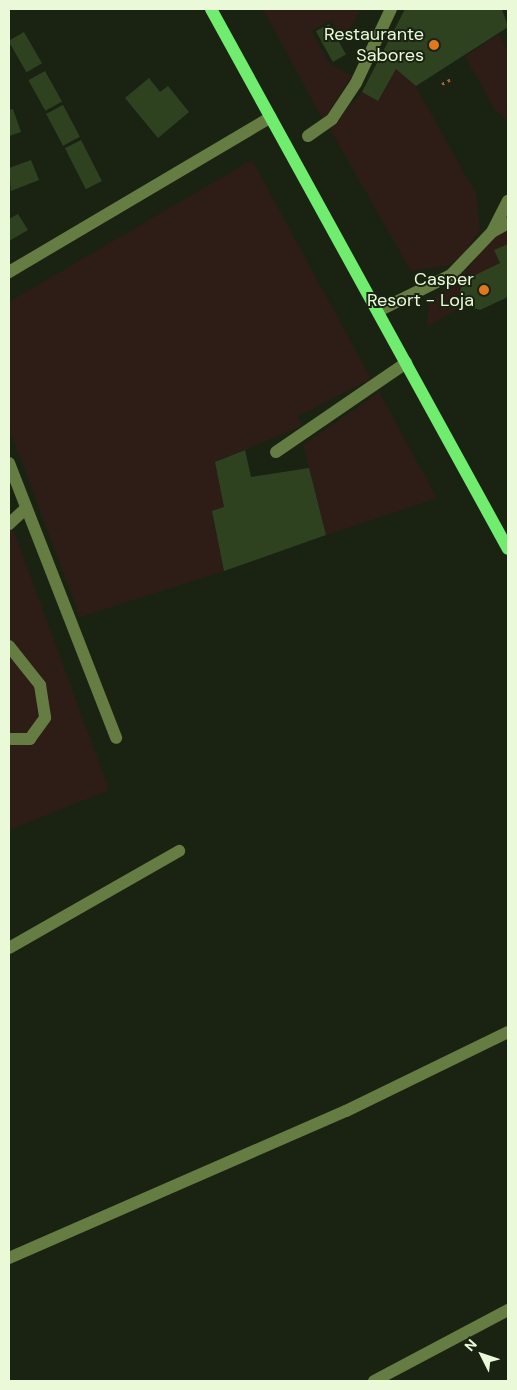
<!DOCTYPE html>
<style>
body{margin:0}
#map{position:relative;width:517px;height:1390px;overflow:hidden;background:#1a2312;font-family:"DM Sans",sans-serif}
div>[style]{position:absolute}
.green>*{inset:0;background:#2d1d16}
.building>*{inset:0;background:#2f4220;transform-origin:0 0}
.path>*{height:3px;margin-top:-1.5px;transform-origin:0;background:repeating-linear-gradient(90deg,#a85f3f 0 2.5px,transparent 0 6.5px)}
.minor>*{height:12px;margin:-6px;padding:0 6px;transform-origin:6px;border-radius:6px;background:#657c43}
.major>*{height:12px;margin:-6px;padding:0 6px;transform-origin:6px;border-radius:6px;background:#70ec6e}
.dots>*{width:14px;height:14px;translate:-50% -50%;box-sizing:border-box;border:2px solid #1a2312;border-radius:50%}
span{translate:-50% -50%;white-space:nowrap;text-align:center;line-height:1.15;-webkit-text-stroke:4px #1a2312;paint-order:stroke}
.poi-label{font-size:18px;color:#eafad9}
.right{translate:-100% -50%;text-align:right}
.frame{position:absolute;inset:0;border:10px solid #eafad9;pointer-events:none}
.north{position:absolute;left:457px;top:1330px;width:50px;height:50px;-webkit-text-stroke:4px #1a2312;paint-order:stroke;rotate:311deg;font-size:14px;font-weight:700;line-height:20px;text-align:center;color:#eafad9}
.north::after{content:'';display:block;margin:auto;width:18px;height:22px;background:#eafad9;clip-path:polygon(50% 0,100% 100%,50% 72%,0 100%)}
</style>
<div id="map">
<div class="green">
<i style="clip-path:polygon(263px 9px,360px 9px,344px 42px,331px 20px,311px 31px,330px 64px,352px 76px,323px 120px)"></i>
<i style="clip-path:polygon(499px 34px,508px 52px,506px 119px,495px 110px,465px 56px)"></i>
<i style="clip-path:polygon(396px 69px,412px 80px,476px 194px,480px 230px,464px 254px,447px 266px,411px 271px,330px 129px,362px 92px,378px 101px)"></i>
<i style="clip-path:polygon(252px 160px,371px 379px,298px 416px,302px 426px,215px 462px,224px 507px,212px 511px,224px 571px,80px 617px,9px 428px,9px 302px)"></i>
<i style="clip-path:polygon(508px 231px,508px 244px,494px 250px,500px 263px,465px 280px,459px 293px,464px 305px,427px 327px,429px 303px,470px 266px,489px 240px)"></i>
<i style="clip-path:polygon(379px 392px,437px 498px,326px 535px,303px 445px)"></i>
<i style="clip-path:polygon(9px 518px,109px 790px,9px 830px)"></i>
</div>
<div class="building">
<i style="clip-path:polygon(405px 9px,502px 9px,508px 27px,416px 86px,396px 69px,378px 101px,362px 92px)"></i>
<i style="left:329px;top:24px;width:35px;height:15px;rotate:61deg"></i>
<i style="left:24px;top:32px;width:36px;height:18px;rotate:60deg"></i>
<i style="left:45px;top:71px;width:35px;height:19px;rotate:61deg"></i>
<i style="clip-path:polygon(149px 78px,160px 92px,168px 86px,189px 112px,158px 138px,125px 98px)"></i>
<i style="left:63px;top:105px;width:36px;height:19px;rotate:62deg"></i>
<i style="clip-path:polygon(13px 109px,21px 132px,9px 136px,9px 110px)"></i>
<i style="left:81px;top:140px;width:46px;height:18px;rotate:63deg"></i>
<i style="clip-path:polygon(31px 160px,39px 180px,11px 191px,9px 168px)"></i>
<i style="clip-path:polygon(18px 214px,28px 230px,9px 241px,9px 219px)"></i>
<i style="clip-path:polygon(508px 244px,508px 297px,480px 310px,464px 305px,459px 293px,465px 280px,500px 263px,494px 250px)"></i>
<i style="clip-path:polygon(245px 450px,251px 477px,309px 468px,326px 535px,224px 571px,212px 511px,224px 507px,215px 462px)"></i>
</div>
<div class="path">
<i style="left:442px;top:84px;width:13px;rotate:-29deg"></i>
</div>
<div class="minor">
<i style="left:308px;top:136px;width:29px;rotate:-35deg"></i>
<i style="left:332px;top:119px;width:43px;rotate:-56.3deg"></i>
<i style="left:356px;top:83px;width:82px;rotate:-64.7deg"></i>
<i style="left:492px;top:232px;width:35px;rotate:-63deg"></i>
<i style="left:9px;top:272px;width:304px;rotate:-30.6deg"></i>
<i style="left:378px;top:311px;width:81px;rotate:-26.3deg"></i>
<i style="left:451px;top:275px;width:59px;rotate:-46.4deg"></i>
<i style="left:492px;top:232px;width:18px;rotate:-29deg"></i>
<i style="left:276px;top:452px;width:158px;rotate:-34.4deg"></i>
<i style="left:9px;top:463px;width:295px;rotate:68.7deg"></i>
<i style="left:9px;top:524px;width:23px;rotate:-43deg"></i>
<i style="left:9px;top:646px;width:50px;rotate:51.5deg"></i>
<i style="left:40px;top:685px;width:33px;rotate:81deg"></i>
<i style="left:45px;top:718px;width:26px;rotate:126deg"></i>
<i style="left:30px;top:739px;width:21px;rotate:180deg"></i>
<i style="left:9px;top:948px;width:196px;rotate:-29.7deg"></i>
<i style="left:9px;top:1258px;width:368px;rotate:-23.6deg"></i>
<i style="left:346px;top:1111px;width:180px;rotate:-26deg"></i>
<i style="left:374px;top:1381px;width:152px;rotate:-27.9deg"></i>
</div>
<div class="major">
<i style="left:211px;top:9px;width:616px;rotate:61.19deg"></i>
</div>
<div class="dots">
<i style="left:434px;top:45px;background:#e1781e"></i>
<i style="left:484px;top:290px;background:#e1781e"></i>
</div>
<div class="poi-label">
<span class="right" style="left:424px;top:45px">Restaurante<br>Sabores</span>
<span class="right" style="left:474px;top:290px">Casper<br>Resort - Loja</span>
</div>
<div class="frame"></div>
<div class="north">N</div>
</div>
